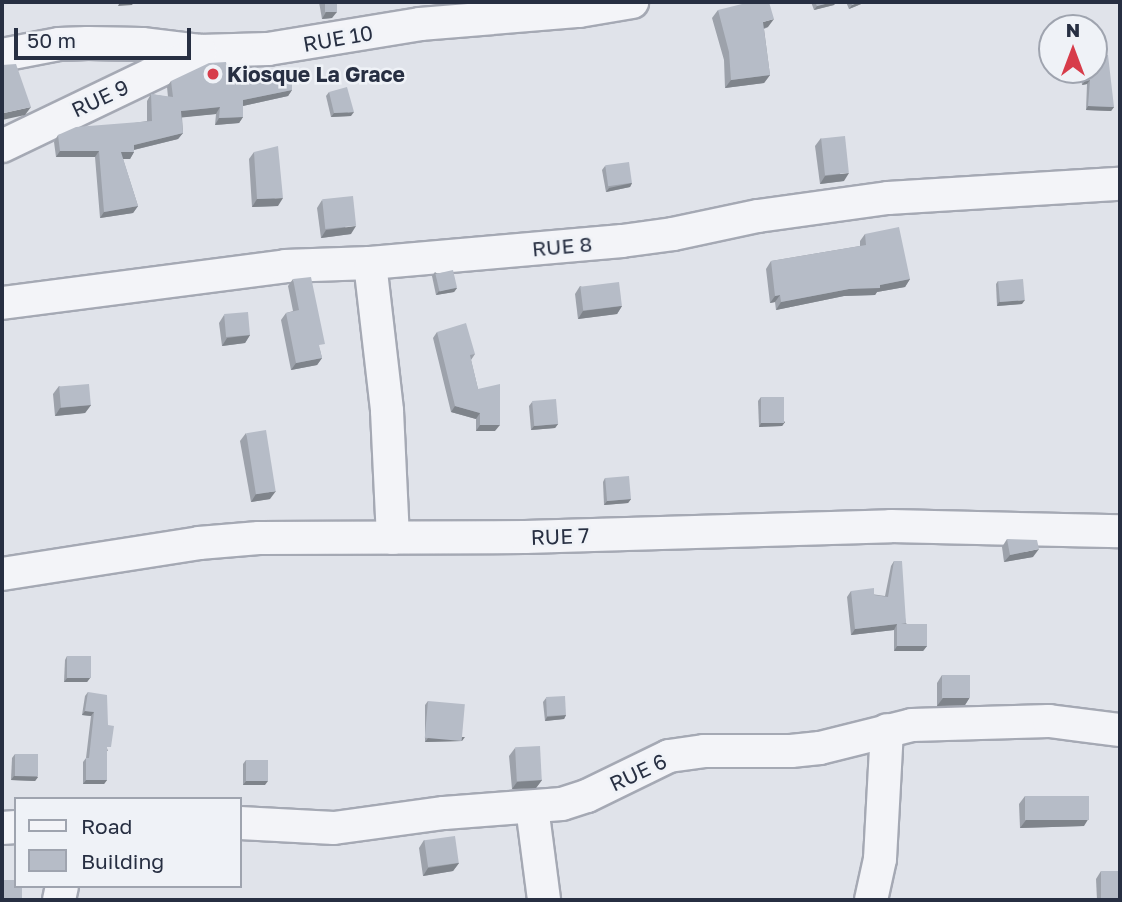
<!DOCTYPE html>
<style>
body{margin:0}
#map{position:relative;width:1122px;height:902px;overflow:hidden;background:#e0e3ea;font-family:"Golos Text",sans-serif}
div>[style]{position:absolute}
.roads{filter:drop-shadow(2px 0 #a5a9b4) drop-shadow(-2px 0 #a5a9b4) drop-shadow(0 2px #a5a9b4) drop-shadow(0 -2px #a5a9b4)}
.minor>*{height:32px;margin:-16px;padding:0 16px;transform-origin:16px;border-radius:16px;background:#f3f4f8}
.wall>*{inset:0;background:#9da2ab}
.shaded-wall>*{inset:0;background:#7f848b}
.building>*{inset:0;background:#b6bcc7;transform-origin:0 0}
.dots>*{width:19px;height:19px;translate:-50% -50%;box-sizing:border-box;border:4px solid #eff2f7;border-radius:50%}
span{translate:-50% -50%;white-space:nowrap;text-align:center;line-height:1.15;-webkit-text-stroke:5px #eff2f7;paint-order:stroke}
.street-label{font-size:21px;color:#272f42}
.poi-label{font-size:21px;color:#272f42;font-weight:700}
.left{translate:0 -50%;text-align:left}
.frame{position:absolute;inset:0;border:4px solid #272f42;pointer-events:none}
.legend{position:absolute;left:14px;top:797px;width:228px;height:91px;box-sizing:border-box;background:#eff2f7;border:2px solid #9fa4af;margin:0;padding:9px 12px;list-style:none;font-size:21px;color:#272f42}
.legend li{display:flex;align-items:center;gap:14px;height:35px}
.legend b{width:35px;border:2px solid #9fa4af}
.north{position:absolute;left:1038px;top:14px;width:70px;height:70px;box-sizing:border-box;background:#eff2f7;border:2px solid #9fa4af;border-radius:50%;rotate:0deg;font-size:19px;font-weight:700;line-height:28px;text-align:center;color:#272f42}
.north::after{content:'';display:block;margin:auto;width:24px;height:32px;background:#d73c4a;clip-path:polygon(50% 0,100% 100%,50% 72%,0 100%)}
.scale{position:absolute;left:14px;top:28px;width:177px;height:32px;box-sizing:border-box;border:4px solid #272f42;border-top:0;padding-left:9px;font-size:21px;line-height:24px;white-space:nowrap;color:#272f42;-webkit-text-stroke:5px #eff2f7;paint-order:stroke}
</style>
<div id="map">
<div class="roads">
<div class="minor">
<i style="left:2px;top:55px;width:58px;rotate:-10.9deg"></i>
<i style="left:59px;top:44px;width:29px;rotate:-2deg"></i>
<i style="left:88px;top:43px;width:54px;rotate:1.1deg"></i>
<i style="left:142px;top:44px;width:58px;rotate:6.9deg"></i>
<i style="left:200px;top:51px;width:68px;rotate:-1.7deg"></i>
<i style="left:268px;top:49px;width:154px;rotate:-9.3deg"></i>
<i style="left:420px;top:24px;width:160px;rotate:-4.7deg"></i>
<i style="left:579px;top:11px;width:54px;rotate:-9.6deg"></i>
<i style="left:2px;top:146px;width:220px;rotate:-25.6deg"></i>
<i style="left:370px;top:263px;width:149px;rotate:83.4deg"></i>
<i style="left:387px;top:411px;width:127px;rotate:87.3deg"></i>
<i style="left:2px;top:303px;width:285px;rotate:-7.4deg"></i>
<i style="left:285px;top:266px;width:85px;rotate:-2deg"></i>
<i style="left:370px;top:263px;width:253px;rotate:-5deg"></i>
<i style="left:622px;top:241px;width:51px;rotate:-7.8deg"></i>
<i style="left:673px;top:234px;width:87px;rotate:-12deg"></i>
<i style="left:758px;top:216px;width:131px;rotate:-7.9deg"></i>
<i style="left:888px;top:198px;width:232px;rotate:-3.5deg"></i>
<i style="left:2px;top:574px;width:199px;rotate:-8.9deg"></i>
<i style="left:199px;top:543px;width:60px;rotate:-4.8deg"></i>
<i style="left:259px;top:538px;width:266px;rotate:-0.2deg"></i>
<i style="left:525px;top:537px;width:366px;rotate:-1.7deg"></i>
<i style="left:891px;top:526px;width:229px;rotate:1.3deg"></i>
<i style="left:532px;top:807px;width:94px;rotate:82.6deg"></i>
<i style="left:240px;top:823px;width:94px;rotate:3deg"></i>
<i style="left:334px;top:828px;width:111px;rotate:-7.8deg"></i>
<i style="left:444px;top:813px;width:118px;rotate:-4.4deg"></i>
<i style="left:562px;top:804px;width:26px;rotate:-18deg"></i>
<i style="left:587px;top:796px;width:91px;rotate:-26deg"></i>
<i style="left:669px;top:756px;width:35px;rotate:-8deg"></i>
<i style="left:704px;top:751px;width:87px"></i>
<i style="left:791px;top:751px;width:29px;rotate:-6deg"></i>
<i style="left:820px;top:748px;width:95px;rotate:-14deg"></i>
<i style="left:912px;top:725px;width:137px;rotate:-1.7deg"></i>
<i style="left:1049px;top:721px;width:72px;rotate:7.2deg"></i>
<i style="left:2px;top:828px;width:14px;rotate:-4deg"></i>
<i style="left:59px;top:900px;width:14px;rotate:-78deg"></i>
<i style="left:871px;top:900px;width:42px;rotate:-77.6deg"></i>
<i style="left:880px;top:859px;width:129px;rotate:-86.9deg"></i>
</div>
</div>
<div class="wall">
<i style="clip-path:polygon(319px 2px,337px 2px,332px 18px,322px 19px)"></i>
<i style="clip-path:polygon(811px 2px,836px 2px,834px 5px,814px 10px)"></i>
<i style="clip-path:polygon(846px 2px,866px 2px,849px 9px)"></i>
<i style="clip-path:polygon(718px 10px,768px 27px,764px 29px,770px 75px,764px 83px,725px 88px,724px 60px,712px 18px)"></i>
<i style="clip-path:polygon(1080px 70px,1094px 70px,1114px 107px,1111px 111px,1086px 110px,1087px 84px,1082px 85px)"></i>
<i style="clip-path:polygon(171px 81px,230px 82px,292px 90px,288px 96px,243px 106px,243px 117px,239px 123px,215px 125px,216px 114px,182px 117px,183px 133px,178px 139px,134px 150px,134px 152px,130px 159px,123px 159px,138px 206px,133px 213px,100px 218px,95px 157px,56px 157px,54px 142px,58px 135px,147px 121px,147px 101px,151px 94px,168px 97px,167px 87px)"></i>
<i style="clip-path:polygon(329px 92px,351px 116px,331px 117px,326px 96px)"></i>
<i style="clip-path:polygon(821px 138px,844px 181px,820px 184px,815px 146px)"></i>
<i style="clip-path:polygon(254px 152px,278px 206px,252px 207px,249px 159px)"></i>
<i style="clip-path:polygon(605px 166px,632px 183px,630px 187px,606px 192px,602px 170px)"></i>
<i style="clip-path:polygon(322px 200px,351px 234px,321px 238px,317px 208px)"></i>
<i style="clip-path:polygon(865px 234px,910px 279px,905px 287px,877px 292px,875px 295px,844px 296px,776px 310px,775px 302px,770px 303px,766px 269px,771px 261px,860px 246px,860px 241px)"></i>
<i style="clip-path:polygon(435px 272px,457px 288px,454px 292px,436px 295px,432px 276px)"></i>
<i style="clip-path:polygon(293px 279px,320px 350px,322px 358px,317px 365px,291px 370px,281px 320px,286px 313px,293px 311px,288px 286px)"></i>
<i style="clip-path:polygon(998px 281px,1022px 304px,997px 306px,996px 284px)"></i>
<i style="clip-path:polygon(580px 286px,622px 306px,617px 314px,578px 319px,575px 294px)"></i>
<i style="clip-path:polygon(224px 315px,250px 335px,245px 343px,222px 346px,219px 323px)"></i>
<i style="clip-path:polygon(437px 332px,475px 354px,471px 360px,478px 389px,495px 431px,476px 431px,476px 419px,451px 412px,433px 338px)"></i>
<i style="clip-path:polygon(59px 386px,91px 405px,85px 413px,55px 416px,53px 394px)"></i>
<i style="clip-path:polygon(761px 397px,785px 422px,782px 426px,759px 427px,758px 401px)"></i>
<i style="clip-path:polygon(532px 402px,558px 424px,555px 428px,531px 430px,529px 406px)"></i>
<i style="clip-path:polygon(246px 433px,270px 499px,251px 502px,240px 441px)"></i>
<i style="clip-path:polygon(605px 478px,631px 499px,628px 503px,604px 505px,603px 482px)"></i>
<i style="clip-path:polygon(1007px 539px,1033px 557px,1004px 562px,1002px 547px)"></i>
<i style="clip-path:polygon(894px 561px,906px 623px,927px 646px,923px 651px,894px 651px,894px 630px,851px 635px,847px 597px,851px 591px,885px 596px,891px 566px)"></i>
<i style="clip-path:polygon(67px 656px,90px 678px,87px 682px,64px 682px,65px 660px)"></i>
<i style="clip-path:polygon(942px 675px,970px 697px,965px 705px,937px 706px,937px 683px)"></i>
<i style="clip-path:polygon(88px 692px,108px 751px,107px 751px,107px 780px,104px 784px,83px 784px,83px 762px,86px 758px,91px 716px,82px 715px,85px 696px)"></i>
<i style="clip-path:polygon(546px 698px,566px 715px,564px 719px,545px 721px,543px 702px)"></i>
<i style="clip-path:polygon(428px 701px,462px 741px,425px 742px,425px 705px)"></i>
<i style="clip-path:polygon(515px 748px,542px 780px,536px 788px,512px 789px,509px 756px)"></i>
<i style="clip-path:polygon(15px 754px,38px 777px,35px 781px,11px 780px,12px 758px)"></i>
<i style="clip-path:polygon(246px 760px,265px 785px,243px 785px,243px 764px)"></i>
<i style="clip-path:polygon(1025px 796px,1084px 826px,1020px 828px,1019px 804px)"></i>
<i style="clip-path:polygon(424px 840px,459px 863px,453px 871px,423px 876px,419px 848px)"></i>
<i style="clip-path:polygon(1101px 871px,1120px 900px,1097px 900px,1096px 879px)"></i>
</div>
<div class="shaded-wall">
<i style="clip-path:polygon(120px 2px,134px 2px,132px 5px,118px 6px)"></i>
<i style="clip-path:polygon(833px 2px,836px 2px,834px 5px,814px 10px,817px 6px)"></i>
<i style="clip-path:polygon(860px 2px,866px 2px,849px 9px,852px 5px)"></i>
<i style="clip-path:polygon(326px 12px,337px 12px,332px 18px,322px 19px)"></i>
<i style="clip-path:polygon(774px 19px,768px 27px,757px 30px,763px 22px)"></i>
<i style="clip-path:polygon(770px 75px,764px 83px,725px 88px,731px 80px)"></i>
<i style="clip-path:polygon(1090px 80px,1087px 84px,1082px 85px,1085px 81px)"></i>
<i style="clip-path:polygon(292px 90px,288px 96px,238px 107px,243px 100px)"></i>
<i style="clip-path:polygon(1088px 106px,1114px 107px,1111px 111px,1086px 110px)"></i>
<i style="clip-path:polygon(31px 107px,25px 115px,2px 120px,2px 117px,4px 113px)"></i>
<i style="clip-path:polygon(220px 107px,216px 114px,177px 118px,181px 111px)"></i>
<i style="clip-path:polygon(354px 112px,351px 116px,331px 117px,334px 113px)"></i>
<i style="clip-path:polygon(243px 117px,239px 123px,215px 125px,219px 118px)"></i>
<i style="clip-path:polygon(183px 133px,178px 139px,129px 151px,134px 145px)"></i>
<i style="clip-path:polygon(60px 151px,99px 151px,95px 157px,56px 157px)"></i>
<i style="clip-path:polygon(121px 152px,134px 152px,130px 159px,116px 159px)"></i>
<i style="clip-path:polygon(849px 173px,844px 181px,820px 184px,825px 176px)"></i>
<i style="clip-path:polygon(632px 183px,630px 187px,606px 192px,609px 188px)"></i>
<i style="clip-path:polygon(283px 198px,278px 206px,252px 207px,257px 199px)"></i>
<i style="clip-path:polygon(138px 206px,133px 213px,100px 218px,104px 212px)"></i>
<i style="clip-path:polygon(356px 226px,351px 234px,321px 238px,326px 230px)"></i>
<i style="clip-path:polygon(910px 279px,905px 287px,877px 292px,875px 295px,844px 296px,776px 310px,781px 302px,849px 289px,880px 285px)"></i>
<i style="clip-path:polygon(457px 288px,454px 292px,436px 295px,439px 291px)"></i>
<i style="clip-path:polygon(780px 295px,775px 302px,770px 303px,775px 296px)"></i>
<i style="clip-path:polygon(1025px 300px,1022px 304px,997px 306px,999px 302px)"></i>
<i style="clip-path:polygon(622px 306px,617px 314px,578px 319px,583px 311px)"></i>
<i style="clip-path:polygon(250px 335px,245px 343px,222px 346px,227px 338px)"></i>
<i style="clip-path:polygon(322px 358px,317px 365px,291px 370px,296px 363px)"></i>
<i style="clip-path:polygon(91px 405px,85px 413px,55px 416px,60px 408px)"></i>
<i style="clip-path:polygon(455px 406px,480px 413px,476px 419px,451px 412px)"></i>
<i style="clip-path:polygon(785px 422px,782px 426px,759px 427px,761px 423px)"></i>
<i style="clip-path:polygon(558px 424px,555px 428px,531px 430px,534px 426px)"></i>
<i style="clip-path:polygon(480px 425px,500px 425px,495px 431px,476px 431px)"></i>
<i style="clip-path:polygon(276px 491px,270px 499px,251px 502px,256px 494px)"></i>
<i style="clip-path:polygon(631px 499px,628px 503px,604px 505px,607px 501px)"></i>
<i style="clip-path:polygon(1039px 549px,1033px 557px,1004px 562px,1010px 555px)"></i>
<i style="clip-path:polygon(897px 624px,894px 630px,851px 635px,855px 629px)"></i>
<i style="clip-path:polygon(897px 646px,927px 646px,923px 651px,894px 651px)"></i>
<i style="clip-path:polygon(67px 678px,90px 678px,87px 682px,64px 682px)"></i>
<i style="clip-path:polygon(970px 697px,965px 705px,937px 706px,943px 698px)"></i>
<i style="clip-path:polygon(85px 711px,94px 712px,91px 716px,82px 715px)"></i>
<i style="clip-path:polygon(566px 715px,564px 719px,545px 721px,547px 717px)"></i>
<i style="clip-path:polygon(465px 737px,462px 741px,425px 742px,428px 738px)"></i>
<i style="clip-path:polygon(14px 776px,38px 777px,35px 781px,11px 780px)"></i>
<i style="clip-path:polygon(86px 780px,107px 780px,104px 784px,83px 784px)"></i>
<i style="clip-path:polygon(542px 780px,536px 788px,512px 789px,517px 782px)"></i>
<i style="clip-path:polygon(246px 781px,268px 781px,265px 785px,243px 785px)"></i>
<i style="clip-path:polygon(1089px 818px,1084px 826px,1020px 828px,1026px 820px)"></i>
<i style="clip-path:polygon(459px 863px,453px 871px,423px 876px,428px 868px)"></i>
</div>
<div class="building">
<i style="left:325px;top:2px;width:12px;height:10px"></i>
<i style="clip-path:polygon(750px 2px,769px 2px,774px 19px,763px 22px,770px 75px,731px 80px,729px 52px,718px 10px)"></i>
<i style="clip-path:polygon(815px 2px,833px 2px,817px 6px)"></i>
<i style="clip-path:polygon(851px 2px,860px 2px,852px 5px)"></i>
<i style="clip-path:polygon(1108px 55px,1114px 107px,1088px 106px,1090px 80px,1085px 81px,1083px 70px,1094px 70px,1094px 56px)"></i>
<i style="clip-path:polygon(226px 62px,230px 82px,292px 69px,292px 90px,243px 100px,243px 117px,219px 118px,220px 107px,181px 111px,183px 133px,134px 145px,134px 152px,121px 152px,138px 206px,104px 212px,99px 151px,60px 151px,58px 135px,76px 127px,152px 121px,151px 94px,173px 97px,171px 81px,209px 63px)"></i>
<i style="clip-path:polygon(16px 64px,31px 107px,4px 113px,2px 105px,2px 65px)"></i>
<i style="clip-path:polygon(347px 87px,354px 112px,334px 113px,329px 92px)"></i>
<i style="left:845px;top:136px;width:37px;height:24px;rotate:84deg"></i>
<i style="clip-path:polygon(278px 146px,283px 198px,257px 199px,254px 152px)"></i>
<i style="left:629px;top:162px;width:21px;height:24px;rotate:82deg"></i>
<i style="left:353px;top:196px;width:30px;height:31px;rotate:84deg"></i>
<i style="clip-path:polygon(899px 227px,910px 279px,880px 285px,880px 288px,849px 289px,781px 302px,780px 295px,775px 296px,771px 261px,866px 245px,865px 234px)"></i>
<i style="left:453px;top:270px;width:18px;height:18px;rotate:77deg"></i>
<i style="clip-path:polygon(311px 277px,325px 344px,319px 345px,322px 358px,296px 363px,286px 313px,299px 310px,293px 279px)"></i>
<i style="left:1023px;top:279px;width:21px;height:25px;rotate:85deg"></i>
<i style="left:619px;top:282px;width:24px;height:39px;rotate:83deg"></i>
<i style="left:248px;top:312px;width:23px;height:24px;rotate:85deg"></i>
<i style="clip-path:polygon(466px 323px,475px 354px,470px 355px,478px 389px,500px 384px,500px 425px,480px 425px,480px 413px,455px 406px,437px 332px)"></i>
<i style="left:89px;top:384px;width:21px;height:30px;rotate:85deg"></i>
<i style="left:761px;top:397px;width:23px;height:26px"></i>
<i style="left:556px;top:399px;width:25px;height:24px;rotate:85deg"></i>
<i style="left:266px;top:430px;width:62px;height:20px;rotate:81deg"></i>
<i style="left:629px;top:476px;width:23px;height:24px;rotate:85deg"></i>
<i style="clip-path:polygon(1007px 539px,1037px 540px,1039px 549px,1010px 555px)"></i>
<i style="clip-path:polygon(894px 561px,902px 561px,906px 623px,901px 624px,927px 624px,927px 646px,897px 646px,897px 624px,855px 629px,851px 591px,874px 588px,874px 595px,888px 597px)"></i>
<i style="left:67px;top:656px;width:24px;height:22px"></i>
<i style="left:942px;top:675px;width:28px;height:23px"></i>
<i style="clip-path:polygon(88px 692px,107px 695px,108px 725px,114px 726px,111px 747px,107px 747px,107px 780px,86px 780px,86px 758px,89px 758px,94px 712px,85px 711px)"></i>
<i style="left:565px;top:696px;width:19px;height:19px;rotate:87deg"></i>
<i style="left:428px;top:701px;width:37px;height:37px;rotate:5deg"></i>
<i style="left:540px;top:746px;width:34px;height:25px;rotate:87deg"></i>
<i style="left:15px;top:754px;width:23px;height:22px"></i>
<i style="left:246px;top:760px;width:22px;height:21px"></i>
<i style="left:1025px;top:796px;width:64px;height:24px"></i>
<i style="left:455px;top:836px;width:27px;height:31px;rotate:82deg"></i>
<i style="left:1101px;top:871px;width:19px;height:29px"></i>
<i style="clip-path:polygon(2px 880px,16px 880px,16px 886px,22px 886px,22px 900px,2px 900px)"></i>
</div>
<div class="dots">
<i style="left:213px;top:74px;background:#d73c4a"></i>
</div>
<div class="street-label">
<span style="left:338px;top:38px;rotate:-10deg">RUE 10</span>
<span style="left:100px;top:98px;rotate:-25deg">RUE 9</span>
<span style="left:562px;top:246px;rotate:-5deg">RUE 8</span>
<span style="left:560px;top:536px;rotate:-2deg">RUE 7</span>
<span style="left:638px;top:772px;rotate:-25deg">RUE 6</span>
</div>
<div class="poi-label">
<span class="left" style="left:227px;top:74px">Kiosque La Grace</span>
</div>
<div class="frame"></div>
<ul class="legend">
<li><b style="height:9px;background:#f3f4f8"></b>Road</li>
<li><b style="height:19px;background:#b6bcc7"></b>Building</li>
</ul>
<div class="north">N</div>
<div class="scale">50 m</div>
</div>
